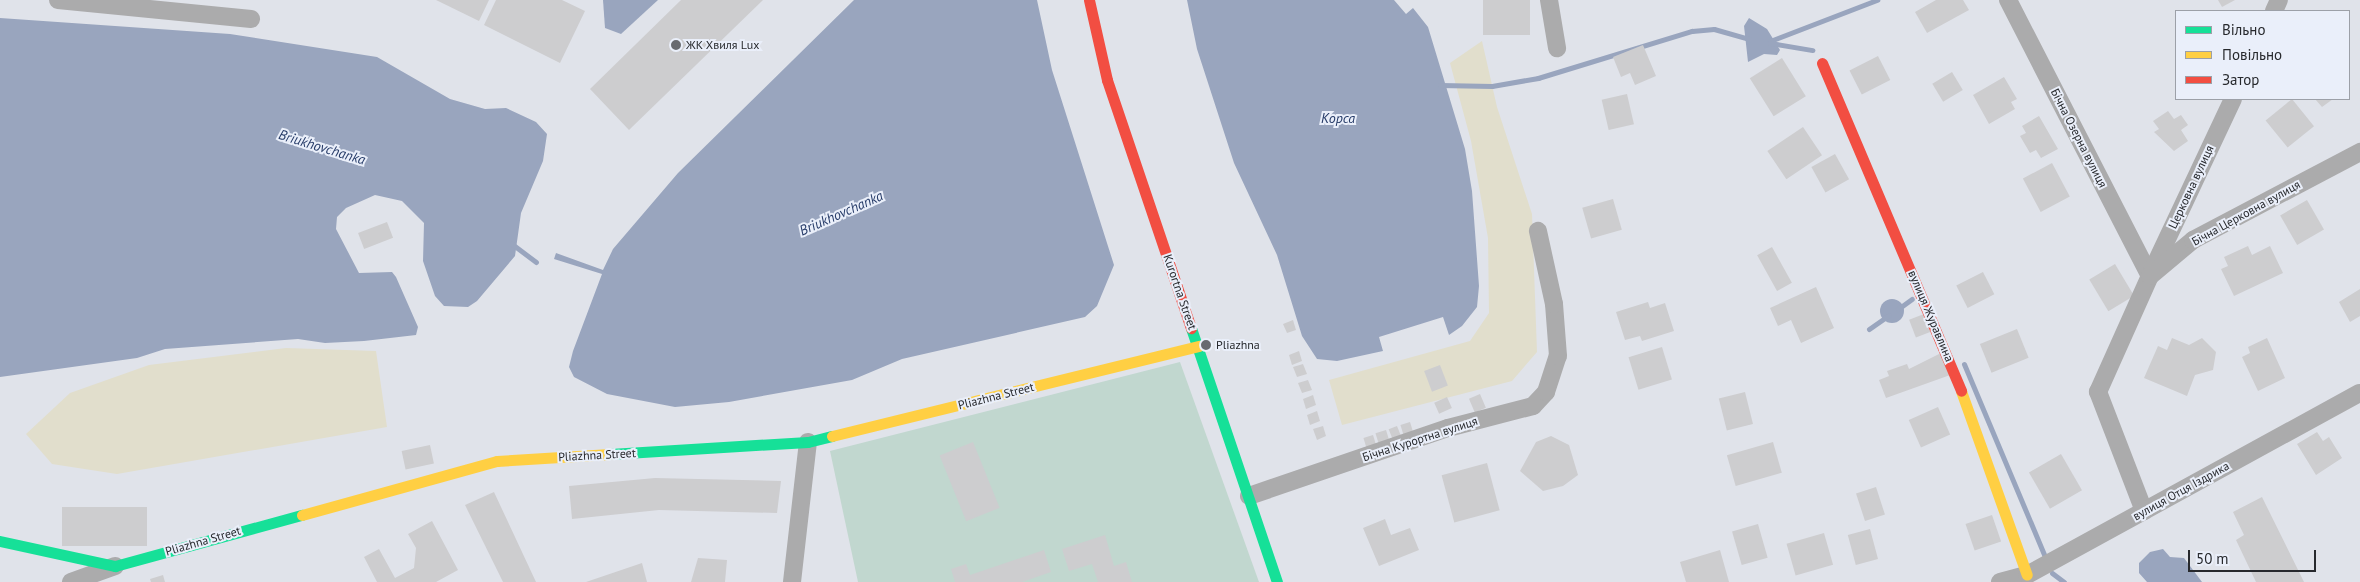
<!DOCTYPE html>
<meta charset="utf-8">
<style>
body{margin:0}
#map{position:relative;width:2360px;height:582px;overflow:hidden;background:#e0e3ea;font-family:"PT Sans",sans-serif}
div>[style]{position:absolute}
.green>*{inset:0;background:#c1d7cf}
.sand>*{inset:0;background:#e1decc}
.water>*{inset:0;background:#99a5be}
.round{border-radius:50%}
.stream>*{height:5px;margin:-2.5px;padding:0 2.5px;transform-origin:2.5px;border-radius:2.5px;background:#99a5be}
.building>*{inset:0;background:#cdcdcf;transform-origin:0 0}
.street>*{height:18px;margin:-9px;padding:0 9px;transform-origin:9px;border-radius:9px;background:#ababac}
.fast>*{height:11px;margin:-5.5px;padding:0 5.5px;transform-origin:5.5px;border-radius:5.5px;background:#16e098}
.slow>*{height:11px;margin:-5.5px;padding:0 5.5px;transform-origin:5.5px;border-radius:5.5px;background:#ffcf43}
.jam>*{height:11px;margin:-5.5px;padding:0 5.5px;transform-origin:5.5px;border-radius:5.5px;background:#f24e42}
.dots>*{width:14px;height:14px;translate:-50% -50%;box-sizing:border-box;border:2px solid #eaeffa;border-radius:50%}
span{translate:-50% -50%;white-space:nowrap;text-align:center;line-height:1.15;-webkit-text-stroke:4px #eaeffa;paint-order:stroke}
.poi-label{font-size:12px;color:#27292d}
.left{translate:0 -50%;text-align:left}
.street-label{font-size:12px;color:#27292d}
.water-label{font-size:14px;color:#263b68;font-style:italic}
.legend{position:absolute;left:2175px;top:10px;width:175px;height:90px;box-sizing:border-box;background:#eaeffa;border:1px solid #9ca0a8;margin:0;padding:6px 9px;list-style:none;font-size:15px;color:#27292d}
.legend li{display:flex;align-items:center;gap:10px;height:25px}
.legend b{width:25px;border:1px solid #9ca0a8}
.scale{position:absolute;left:2188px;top:550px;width:128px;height:22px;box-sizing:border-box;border:2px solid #27292d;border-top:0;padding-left:6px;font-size:15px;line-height:18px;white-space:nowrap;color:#27292d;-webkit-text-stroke:4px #eaeffa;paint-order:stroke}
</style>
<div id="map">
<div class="green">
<i style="clip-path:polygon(1180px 362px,1259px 582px,858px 582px,830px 451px)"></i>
</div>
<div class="sand">
<i style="clip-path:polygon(1482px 41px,1497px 107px,1532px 214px,1537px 352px,1512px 381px,1342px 425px,1329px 380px,1470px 341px,1489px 313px,1488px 238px,1471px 141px,1450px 63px)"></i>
<i style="clip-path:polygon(286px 348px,376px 351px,387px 427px,117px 474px,52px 464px,26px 434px,70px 393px,149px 365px)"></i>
</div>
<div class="water">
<i style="clip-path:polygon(603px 0,658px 0,621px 34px,605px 28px)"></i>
<i style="clip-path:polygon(854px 0,1037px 0,1052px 70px,1114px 265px,1097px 306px,1085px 317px,902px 359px,852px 380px,729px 402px,675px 407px,607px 394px,574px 377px,569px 367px,573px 351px,602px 274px,554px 259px,556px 253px,603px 270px,613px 249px,678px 173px)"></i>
<i style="clip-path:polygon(1187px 0,1394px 0,1406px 14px,1413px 8px,1428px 27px,1465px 149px,1472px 191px,1479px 286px,1477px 307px,1462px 326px,1449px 335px,1443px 317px,1379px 337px,1383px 351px,1337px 361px,1317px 359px,1302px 336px,1277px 255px,1234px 163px,1197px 49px)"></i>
<i style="clip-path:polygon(0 18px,230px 34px,377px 57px,450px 99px,485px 109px,506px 108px,536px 122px,547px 134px,543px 161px,521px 213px,515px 256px,477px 301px,468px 307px,444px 306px,435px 296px,423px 261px,424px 223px,402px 201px,375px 195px,346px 208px,337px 217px,336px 229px,359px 273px,392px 272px,396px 277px,418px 327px,416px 335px,364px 341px,325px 343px,298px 339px,165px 349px,137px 358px,0 377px)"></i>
<i style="clip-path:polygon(1749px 18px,1767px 29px,1780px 50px,1777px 55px,1764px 54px,1748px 62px,1744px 26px)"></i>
<i class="round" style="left:1880px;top:299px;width:24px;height:24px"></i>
<i style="clip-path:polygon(2163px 549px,2170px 557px,2184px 558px,2202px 582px,2147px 582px,2139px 573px,2139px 563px,2150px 552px)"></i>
</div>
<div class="stream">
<i style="left:1770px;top:41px;width:115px;rotate:-21deg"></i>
<i style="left:1770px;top:43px;width:43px;rotate:9.5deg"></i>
<i style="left:1440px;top:85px;width:52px;rotate:1.1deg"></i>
<i style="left:1492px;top:86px;width:47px;rotate:-9.9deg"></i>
<i style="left:1538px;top:78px;width:161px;rotate:-17deg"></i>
<i style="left:1692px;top:31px;width:22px;rotate:-5deg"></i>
<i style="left:1714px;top:29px;width:37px;rotate:16deg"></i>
<i style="left:512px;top:244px;width:30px;rotate:37deg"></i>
<i style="left:1898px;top:309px;width:17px;rotate:-36deg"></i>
<i style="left:1869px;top:329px;width:24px;rotate:-35deg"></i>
<i style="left:1964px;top:364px;width:209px;rotate:67.2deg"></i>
<i style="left:2052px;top:573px;width:15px;rotate:37deg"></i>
</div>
<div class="building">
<i style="clip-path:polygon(436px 0,489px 0,479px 21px)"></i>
<i style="clip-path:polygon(496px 0,562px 0,585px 11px,560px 63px,484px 25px)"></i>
<i style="clip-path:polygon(681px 0,763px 0,629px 130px,590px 89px)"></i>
<i style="left:1483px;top:0;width:47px;height:35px"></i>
<i style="clip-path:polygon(1936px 0,1963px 0,1969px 10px,1927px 33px,1915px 12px)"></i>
<i style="clip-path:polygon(2218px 0,2235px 0,2222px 7px)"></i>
<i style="clip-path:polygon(1643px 45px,1656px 76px,1635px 85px,1630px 73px,1621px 77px,1613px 57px)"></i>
<i style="left:1878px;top:56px;width:27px;height:32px;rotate:63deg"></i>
<i style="left:1782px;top:58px;width:45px;height:38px;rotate:58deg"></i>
<i style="left:1952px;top:72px;width:21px;height:23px;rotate:59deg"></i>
<i style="clip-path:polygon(2004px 77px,2017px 99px,2011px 102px,2015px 109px,1989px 124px,1973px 95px)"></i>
<i style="left:1627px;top:94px;width:31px;height:26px;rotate:77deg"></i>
<i style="left:2292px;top:99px;width:35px;height:34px;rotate:51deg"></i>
<i style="clip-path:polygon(2315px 99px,2333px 99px,2322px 107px)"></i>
<i style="clip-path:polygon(2168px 111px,2174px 119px,2181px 115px,2188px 125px,2181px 130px,2188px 141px,2174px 151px,2154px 132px,2159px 129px,2153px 121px)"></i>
<i style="clip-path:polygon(2039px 116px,2058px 149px,2041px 158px,2036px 150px,2030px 153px,2020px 136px,2026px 133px,2022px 126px)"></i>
<i style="left:1803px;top:127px;width:34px;height:43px;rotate:56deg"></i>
<i style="left:1835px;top:154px;width:29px;height:27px;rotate:61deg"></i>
<i style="left:2052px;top:163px;width:38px;height:33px;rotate:62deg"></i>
<i style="left:1613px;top:199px;width:32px;height:32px;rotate:74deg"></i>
<i style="left:2307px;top:200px;width:34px;height:31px;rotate:60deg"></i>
<i style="left:387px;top:222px;width:17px;height:31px;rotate:69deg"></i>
<i style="clip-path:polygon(2248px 246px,2252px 255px,2270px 246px,2283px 273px,2234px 296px,2221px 269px,2228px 266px,2224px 257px)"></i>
<i style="left:1772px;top:247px;width:41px;height:17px;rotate:61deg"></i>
<i style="left:2115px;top:264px;width:37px;height:30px;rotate:59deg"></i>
<i style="left:1983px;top:272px;width:25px;height:30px;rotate:63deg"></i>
<i style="clip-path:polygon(1816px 287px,1834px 328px,1801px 343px,1791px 320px,1778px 326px,1770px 308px)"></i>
<i style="clip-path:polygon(2360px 289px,2360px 316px,2350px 322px,2339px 302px)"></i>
<i style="clip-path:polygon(1648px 302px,1650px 308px,1665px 303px,1674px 331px,1642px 341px,1640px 336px,1625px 340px,1616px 312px)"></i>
<i style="left:1924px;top:314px;width:19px;height:16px;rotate:69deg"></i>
<i style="clip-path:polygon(1293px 320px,1296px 330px,1287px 333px,1283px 324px)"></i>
<i style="left:2017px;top:329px;width:31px;height:40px;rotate:68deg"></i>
<i style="clip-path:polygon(2172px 338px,2189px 345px,2202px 338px,2216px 352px,2213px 370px,2195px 375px,2187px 396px,2144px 378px,2158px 346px,2167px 350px)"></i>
<i style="clip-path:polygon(2267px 338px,2285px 378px,2258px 391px,2242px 357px,2250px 353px,2248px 347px)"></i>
<i style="left:1662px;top:347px;width:34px;height:35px;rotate:73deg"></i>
<i style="clip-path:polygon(1299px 351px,1302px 361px,1292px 365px,1289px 355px)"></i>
<i style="clip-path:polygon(1945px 351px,1953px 374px,1886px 398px,1879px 380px,1889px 376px,1887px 371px,1907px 364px,1909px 369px)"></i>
<i style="clip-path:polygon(1303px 364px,1307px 374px,1297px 377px,1293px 367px)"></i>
<i style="left:1440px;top:365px;width:22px;height:17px;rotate:69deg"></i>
<i style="clip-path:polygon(1308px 380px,1312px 390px,1302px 393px,1298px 383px)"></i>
<i style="left:1745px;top:392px;width:33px;height:27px;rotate:76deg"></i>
<i style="left:1480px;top:394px;width:15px;height:12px;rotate:67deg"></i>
<i style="clip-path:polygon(1313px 395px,1316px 405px,1306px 409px,1303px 399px)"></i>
<i style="left:1447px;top:397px;width:12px;height:14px;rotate:66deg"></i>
<i style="left:1938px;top:407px;width:30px;height:32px;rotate:66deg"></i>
<i style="clip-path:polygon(1317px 411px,1320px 421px,1310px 425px,1307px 415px)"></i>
<i style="left:1410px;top:422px;width:10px;height:10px;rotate:73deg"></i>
<i style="clip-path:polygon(1323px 426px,1326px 436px,1317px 440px,1313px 429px)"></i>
<i style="left:1397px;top:426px;width:11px;height:9px;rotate:68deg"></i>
<i style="left:1386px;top:430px;width:10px;height:11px;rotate:73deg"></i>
<i style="clip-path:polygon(2317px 432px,2323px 441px,2329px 437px,2342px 458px,2316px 475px,2297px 444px)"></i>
<i style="left:1373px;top:435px;width:10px;height:10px;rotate:73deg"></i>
<i style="clip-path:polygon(1551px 436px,1569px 445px,1578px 475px,1563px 486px,1543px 491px,1520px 471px,1536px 442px)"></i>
<i style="left:973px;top:442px;width:71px;height:36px;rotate:68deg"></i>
<i style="left:1773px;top:442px;width:32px;height:48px;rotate:74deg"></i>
<i style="left:430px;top:445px;width:19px;height:29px;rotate:78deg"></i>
<i style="left:2061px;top:454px;width:42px;height:37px;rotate:60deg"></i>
<i style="left:1487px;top:463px;width:49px;height:47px;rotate:75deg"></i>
<i style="clip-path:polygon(655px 478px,781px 481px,777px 513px,659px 510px,572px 519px,569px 486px)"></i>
<i style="left:1876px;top:487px;width:29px;height:21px;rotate:72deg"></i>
<i style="clip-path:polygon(494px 492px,536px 582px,503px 582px,465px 505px)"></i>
<i style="clip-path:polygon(2262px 497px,2304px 582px,2256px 582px,2236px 540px,2244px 535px,2233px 512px)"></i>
<i style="left:62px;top:507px;width:85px;height:39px"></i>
<i style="left:1992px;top:515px;width:28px;height:28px;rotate:71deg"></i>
<i style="clip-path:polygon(1385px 519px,1391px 535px,1410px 528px,1419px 550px,1379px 566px,1363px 528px)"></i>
<i style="clip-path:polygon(432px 521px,458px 570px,436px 582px,377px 582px,364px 557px,379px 549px,395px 578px,414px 568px,416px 548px,408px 534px)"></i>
<i style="left:1758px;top:524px;width:35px;height:27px;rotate:74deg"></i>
<i style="left:1870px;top:529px;width:31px;height:23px;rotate:75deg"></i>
<i style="left:1824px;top:533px;width:33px;height:39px;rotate:74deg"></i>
<i style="clip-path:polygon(1105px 535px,1114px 566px,1126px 562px,1132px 582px,1098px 582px,1092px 564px,1069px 571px,1062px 549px)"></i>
<i style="clip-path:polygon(1044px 550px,1051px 572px,1022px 582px,955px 582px,951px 569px,966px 564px,970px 575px)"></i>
<i style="clip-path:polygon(1720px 550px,1729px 582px,1686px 582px,1680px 562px)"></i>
<i style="clip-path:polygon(698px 558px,727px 560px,725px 582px,691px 582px)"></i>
<i style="clip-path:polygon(642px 563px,647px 582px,586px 582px)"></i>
<i style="clip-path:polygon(163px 575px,165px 582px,151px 582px,150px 579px)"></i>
</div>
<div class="street">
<i style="left:58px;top:0;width:194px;rotate:5.6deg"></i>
<i style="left:1549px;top:0;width:49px;rotate:80.5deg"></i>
<i style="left:2008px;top:0;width:310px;rotate:62.8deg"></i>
<i style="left:2274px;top:11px;width:12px;rotate:-66deg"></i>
<i style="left:2152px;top:271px;width:190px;rotate:-64.8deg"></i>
<i style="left:1249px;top:496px;width:210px;rotate:-18.9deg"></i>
<i style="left:1448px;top:428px;width:88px;rotate:-14.5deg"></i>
<i style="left:1533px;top:406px;width:19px;rotate:-47deg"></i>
<i style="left:1546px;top:392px;width:38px;rotate:-72deg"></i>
<i style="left:1558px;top:356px;width:52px;rotate:-94.4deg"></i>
<i style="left:1554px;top:304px;width:75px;rotate:-102.4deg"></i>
<i style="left:2144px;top:511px;width:128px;rotate:-111.1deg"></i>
<i style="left:2098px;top:392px;width:127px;rotate:-65.9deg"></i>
<i style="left:2150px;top:276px;width:56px;rotate:-39.9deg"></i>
<i style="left:2193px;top:240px;width:189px;rotate:-27.8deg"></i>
<i style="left:71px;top:582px;width:47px;rotate:-20deg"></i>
<i style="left:792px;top:582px;width:141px;rotate:-83.5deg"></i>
<i style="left:2000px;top:582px;width:28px;rotate:-15deg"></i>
<i style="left:2027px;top:575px;width:379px;rotate:-28.7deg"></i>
</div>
<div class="fast">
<i style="left:1191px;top:328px;width:268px;rotate:71.3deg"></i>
<i style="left:610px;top:454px;width:198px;rotate:-3.5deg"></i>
<i style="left:808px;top:442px;width:25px;rotate:-14deg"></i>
<i style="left:0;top:541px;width:118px;rotate:12.3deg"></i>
<i style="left:115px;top:566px;width:194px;rotate:-15.3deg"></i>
</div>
<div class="slow">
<i style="left:1961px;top:391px;width:195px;rotate:70.3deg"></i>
<i style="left:832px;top:436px;width:378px;rotate:-13.8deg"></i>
<i style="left:302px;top:515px;width:202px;rotate:-15.5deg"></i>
<i style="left:497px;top:461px;width:113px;rotate:-3.5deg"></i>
</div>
<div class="jam">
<i style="left:1089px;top:0;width:82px;rotate:77.3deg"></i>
<i style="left:1107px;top:80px;width:262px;rotate:71.3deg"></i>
<i style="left:1822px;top:63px;width:356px;rotate:67deg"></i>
</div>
<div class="dots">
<i style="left:676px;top:45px;background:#686a6f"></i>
<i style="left:1206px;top:345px;background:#686a6f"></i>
</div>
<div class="poi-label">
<span class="left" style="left:686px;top:45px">ЖК Хвиля Lux</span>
<span class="left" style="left:1216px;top:345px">Pliazhna</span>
</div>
<div class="street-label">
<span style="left:2079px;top:138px;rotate:63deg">Бічна Озерна вулиця</span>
<span style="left:2191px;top:187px;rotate:-65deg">Церковна вулиця</span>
<span style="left:2246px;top:213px;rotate:-29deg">Бічна Церковна вулиця</span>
<span style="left:1180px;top:292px;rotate:71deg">Kurortna Street</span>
<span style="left:1931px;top:316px;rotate:67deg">вулиця Журавлина</span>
<span style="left:996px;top:396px;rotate:-14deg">Pliazhna Street</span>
<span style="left:1420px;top:439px;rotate:-18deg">Бічна Курортна вулиця</span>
<span style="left:597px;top:455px;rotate:-3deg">Pliazhna Street</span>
<span style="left:2181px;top:491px;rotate:-29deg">вулиця Отця Іздрика</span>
<span style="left:203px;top:541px;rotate:-16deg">Pliazhna Street</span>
</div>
<div class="water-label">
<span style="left:1338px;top:118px">Корса</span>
<span style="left:322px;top:147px;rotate:17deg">Briukhovchanka</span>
<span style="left:841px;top:213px;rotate:-24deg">Briukhovchanka</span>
</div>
<ul class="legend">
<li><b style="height:6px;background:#16e098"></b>Вільно</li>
<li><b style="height:6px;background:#ffcf43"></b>Повільно</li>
<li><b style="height:6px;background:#f24e42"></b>Затор</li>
</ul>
<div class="scale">50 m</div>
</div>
